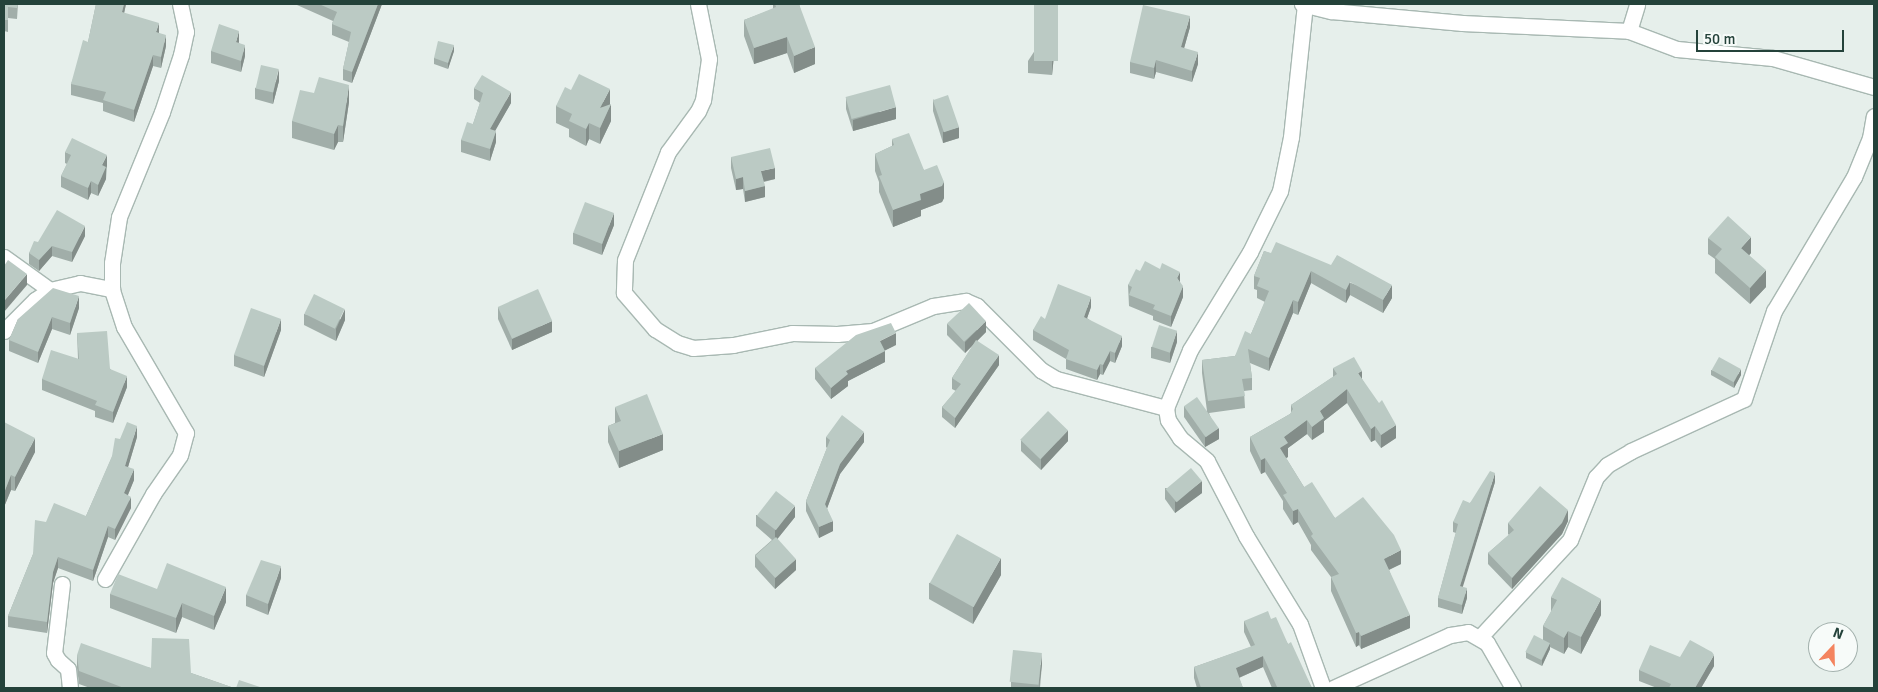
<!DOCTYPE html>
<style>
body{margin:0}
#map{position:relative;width:1878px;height:692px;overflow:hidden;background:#e6efeb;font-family:Signika,sans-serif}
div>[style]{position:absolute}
.roads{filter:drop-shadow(1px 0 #a8b8b2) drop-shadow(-1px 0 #a8b8b2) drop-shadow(0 1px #a8b8b2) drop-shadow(0 -1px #a8b8b2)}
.minor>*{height:15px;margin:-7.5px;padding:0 7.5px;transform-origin:7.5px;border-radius:7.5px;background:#fff}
.wall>*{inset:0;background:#a1aea9}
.shaded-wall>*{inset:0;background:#838d89}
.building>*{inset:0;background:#bbcac4;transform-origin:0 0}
span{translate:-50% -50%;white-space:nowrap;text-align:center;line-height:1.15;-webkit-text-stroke:4px #f7fbf9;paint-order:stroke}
.frame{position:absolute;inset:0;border:5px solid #24423a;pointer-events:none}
.north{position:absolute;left:1808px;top:622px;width:50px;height:50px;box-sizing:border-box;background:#f7fbf9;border:1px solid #a3b1ad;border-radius:50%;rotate:21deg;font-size:14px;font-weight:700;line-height:20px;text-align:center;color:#24423a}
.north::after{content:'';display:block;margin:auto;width:18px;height:22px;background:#f4845f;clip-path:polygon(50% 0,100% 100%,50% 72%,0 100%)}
.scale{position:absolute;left:1696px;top:30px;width:148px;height:22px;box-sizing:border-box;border:2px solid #24423a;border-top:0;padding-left:6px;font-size:15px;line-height:18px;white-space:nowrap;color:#24423a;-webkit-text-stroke:4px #f7fbf9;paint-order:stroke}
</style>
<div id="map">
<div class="roads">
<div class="minor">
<i style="left:698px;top:4px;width:56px;rotate:78.7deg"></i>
<i style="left:709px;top:59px;width:41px;rotate:98.3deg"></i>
<i style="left:703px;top:100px;width:12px;rotate:114deg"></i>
<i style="left:698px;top:111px;width:51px;rotate:126.2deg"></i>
<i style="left:668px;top:152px;width:116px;rotate:111.7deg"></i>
<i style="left:625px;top:260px;width:33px;rotate:92deg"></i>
<i style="left:624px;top:293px;width:48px;rotate:49.3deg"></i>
<i style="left:655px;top:329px;width:26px;rotate:32deg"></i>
<i style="left:677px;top:343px;width:17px;rotate:17deg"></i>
<i style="left:693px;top:348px;width:40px;rotate:-4.3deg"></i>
<i style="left:733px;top:345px;width:60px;rotate:-11.5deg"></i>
<i style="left:792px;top:333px;width:45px;rotate:1.3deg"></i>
<i style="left:837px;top:334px;width:36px;rotate:-5deg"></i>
<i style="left:873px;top:331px;width:65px;rotate:-22.6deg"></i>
<i style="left:933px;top:306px;width:33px;rotate:-9deg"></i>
<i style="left:966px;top:301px;width:12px;rotate:24deg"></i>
<i style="left:977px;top:306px;width:91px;rotate:45deg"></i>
<i style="left:1041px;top:370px;width:17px;rotate:31deg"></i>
<i style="left:1056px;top:379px;width:114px;rotate:14.8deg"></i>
<i style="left:1302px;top:4px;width:30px;rotate:14deg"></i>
<i style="left:1331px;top:11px;width:132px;rotate:5.2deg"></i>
<i style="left:1462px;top:23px;width:167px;rotate:2.7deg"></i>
<i style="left:1629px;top:31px;width:51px;rotate:20.6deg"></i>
<i style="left:1677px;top:49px;width:96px;rotate:5.4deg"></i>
<i style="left:1773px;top:58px;width:105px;rotate:16deg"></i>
<i style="left:1305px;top:4px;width:134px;rotate:96deg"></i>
<i style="left:1291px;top:137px;width:55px;rotate:101.5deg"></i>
<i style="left:1280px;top:191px;width:68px;rotate:116.2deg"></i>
<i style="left:1250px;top:252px;width:115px;rotate:121.5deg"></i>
<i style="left:1190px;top:350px;width:63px;rotate:112.5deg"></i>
<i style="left:1166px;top:408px;width:12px;rotate:81deg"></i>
<i style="left:1168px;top:420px;width:22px;rotate:56deg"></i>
<i style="left:1180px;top:438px;width:35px;rotate:40deg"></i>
<i style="left:1207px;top:461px;width:85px;rotate:62.5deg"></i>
<i style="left:1246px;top:536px;width:103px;rotate:58.5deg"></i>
<i style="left:1300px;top:624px;width:68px;rotate:70.2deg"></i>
<i style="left:1629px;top:31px;width:28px;rotate:-73deg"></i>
<i style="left:4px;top:257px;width:57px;rotate:35.7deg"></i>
<i style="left:4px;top:331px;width:44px;rotate:-45deg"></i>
<i style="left:35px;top:300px;width:18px;rotate:-34deg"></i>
<i style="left:50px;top:290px;width:31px;rotate:-13deg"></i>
<i style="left:80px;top:283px;width:33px;rotate:11deg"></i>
<i style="left:105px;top:579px;width:98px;rotate:-60.5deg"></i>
<i style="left:153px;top:494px;width:47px;rotate:-55.3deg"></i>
<i style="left:180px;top:455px;width:23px;rotate:-75deg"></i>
<i style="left:186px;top:433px;width:123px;rotate:-120.3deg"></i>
<i style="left:124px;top:327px;width:40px;rotate:-108deg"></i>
<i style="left:112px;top:289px;width:26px;rotate:-90deg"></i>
<i style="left:112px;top:263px;width:47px;rotate:-81.3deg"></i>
<i style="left:119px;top:217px;width:113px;rotate:-67.7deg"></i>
<i style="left:162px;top:112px;width:60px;rotate:-71.6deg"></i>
<i style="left:181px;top:55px;width:24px;rotate:-78deg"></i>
<i style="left:186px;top:32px;width:29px;rotate:-102deg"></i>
<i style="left:62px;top:584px;width:69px;rotate:96.6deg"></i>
<i style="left:54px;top:653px;width:8px;rotate:60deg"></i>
<i style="left:58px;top:660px;width:13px;rotate:42deg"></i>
<i style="left:68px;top:669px;width:19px;rotate:84deg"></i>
<i style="left:1481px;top:636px;width:131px;rotate:-47.2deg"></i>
<i style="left:1570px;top:540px;width:68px;rotate:-67.6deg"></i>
<i style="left:1596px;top:477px;width:16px;rotate:-47deg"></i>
<i style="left:1607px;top:465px;width:28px;rotate:-30deg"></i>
<i style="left:1631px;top:451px;width:124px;rotate:-24.7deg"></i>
<i style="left:1744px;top:399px;width:93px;rotate:-71.2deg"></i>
<i style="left:1774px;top:311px;width:156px;rotate:-59.2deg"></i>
<i style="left:1854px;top:177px;width:42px;rotate:-67.7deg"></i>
<i style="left:1870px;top:138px;width:22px;rotate:-80deg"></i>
<i style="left:1333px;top:688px;width:128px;rotate:-24.4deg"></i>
<i style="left:1450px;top:635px;width:18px;rotate:-9deg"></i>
<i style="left:1468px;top:632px;width:22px;rotate:30deg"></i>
<i style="left:1487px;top:643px;width:52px;rotate:60deg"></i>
</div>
</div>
<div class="wall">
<i style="clip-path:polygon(4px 4px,18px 4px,17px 19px,8px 18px,8px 32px,4px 31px)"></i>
<i style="clip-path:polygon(96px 4px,126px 4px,124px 13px,159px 33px,166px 46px,161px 68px,153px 66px,134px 122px,103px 111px,103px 103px,71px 95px,71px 84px,88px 42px)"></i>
<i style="clip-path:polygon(297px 4px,382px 4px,352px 83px,343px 80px,343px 69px,349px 42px,332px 35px,332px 24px,333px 21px,297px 5px)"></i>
<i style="clip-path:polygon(773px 4px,799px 4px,815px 64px,794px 73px,787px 53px,754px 64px,744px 36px,744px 20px,773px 9px)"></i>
<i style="clip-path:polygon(1058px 15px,1052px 75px,1028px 73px,1028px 61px)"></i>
<i style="clip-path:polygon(1190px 27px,1184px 48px,1198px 64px,1192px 82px,1156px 72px,1154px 79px,1130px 73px,1130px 62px)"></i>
<i style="clip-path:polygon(239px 43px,245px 56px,241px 72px,211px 63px,211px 51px)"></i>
<i style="clip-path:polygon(454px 51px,448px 69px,434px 64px,434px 58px)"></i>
<i style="clip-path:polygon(279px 81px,273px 104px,255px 99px,255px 88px)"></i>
<i style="clip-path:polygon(474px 88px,511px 103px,495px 130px,496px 142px,490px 161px,461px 152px,461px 140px,473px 124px,480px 103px,474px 99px)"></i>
<i style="clip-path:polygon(571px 90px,610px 105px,611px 121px,600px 144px,589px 139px,586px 146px,569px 137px,569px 129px,556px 123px,556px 106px)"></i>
<i style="clip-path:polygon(846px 97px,896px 119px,853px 131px,846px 109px)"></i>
<i style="clip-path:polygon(933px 99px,959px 138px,943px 143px,933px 111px)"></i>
<i style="clip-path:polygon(349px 102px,343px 142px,338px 142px,334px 150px,292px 138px,292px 121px)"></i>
<i style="clip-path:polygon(892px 139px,924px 170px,944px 198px,942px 202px,921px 210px,921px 216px,893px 227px,879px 192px,879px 182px,875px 171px,875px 154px,892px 146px)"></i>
<i style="clip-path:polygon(65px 152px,107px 166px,106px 179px,98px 196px,91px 193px,88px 200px,61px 187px,61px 176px,67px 164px,65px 163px)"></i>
<i style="clip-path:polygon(731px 157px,775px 179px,764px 182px,765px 197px,745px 202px,743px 189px,736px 190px,731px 168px)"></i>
<i style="clip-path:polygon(614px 225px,602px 255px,573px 244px,573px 233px)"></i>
<i style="clip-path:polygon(85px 236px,72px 262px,52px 256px,39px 271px,29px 264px,29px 253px,38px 242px)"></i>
<i style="clip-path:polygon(1708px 238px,1751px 253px,1749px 255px,1766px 287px,1750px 304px,1715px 273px,1715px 259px,1708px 254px)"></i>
<i style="clip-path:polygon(1264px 251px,1392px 298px,1383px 313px,1350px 295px,1346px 303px,1311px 283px,1298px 315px,1293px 313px,1269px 371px,1250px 363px,1252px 378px,1252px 390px,1244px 391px,1245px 408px,1209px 413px,1219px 439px,1205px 447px,1184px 417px,1184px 406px,1207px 411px,1202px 373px,1202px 360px,1235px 356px,1251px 334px,1265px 302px,1257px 298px,1257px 290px,1254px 289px,1254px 276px)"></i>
<i style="clip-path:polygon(1140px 271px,1180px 282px,1183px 297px,1171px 327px,1153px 320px,1153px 316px,1129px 306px,1128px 285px)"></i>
<i style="clip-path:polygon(498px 307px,552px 332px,512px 350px,498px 319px)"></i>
<i style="clip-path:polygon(1091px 307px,1087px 318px,1122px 346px,1115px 363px,1110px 361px,1103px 375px,1100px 374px,1097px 380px,1066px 369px,1066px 359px,1033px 340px,1033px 330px,1045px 319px)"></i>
<i style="clip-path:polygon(79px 308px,70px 335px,52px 329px,38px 363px,9px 351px,9px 340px,18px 319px)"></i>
<i style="clip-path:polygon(304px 314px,345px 320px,336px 341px,304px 325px)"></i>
<i style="clip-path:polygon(947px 324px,986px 332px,977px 341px,999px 365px,955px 428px,942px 417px,942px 407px,956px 391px,952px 389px,952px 378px,974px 344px,965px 353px,947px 335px)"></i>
<i style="clip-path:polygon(281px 330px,264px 377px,234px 366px,234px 355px)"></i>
<i style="clip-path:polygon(77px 333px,127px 387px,113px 423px,95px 417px,95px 411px,42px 390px,42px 379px,78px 359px)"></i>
<i style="clip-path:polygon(1177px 342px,1170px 363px,1151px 358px,1151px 347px)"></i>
<i style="clip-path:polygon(896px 345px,885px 350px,885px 362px,848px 381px,848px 386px,831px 399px,815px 379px,815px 368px)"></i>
<i style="clip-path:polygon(1333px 368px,1362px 379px,1396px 438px,1381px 448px,1375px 440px,1371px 442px,1347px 403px,1324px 421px,1324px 432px,1312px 440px,1307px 434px,1288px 448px,1288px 457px,1286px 458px,1304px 487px,1335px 518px,1401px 564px,1389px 570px,1410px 628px,1361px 649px,1359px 645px,1356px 647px,1331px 591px,1331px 577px,1311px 550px,1311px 545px,1298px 522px,1293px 525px,1283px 509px,1283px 501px,1265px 472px,1261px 474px,1250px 451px,1250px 437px,1290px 414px,1291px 413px,1291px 405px,1333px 377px)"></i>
<i style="clip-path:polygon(1711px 370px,1741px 375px,1734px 388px,1711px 375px)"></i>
<i style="clip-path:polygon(615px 407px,663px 450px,619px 468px,608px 442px,608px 426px,615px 423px)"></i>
<i style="clip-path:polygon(4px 422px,35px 452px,15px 491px,11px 490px,4px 507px)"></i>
<i style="clip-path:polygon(137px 437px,128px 467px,134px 480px,128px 495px,131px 508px,115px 540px,108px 537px,93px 581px,58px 568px,53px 583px,47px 633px,8px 627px,8px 616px,46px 522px,86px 516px,120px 439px)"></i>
<i style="clip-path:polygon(826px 437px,864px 442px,840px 474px,827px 508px,833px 531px,819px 538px,806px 511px,806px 501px,827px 448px,826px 447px)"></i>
<i style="clip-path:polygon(1021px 440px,1068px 441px,1041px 470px,1021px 451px)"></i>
<i style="clip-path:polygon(1495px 482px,1462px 587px,1467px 598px,1462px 614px,1438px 607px,1438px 598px,1456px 533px,1453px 532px,1453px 522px,1470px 503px)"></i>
<i style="clip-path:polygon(1165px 488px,1202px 493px,1175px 513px,1165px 499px)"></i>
<i style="clip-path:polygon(756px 515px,795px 517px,777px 539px,796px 570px,775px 589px,755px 567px,755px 555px,772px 540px,756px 526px)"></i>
<i style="clip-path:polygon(1568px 521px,1562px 534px,1512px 589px,1488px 564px,1488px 553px,1509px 535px,1508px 534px,1508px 523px)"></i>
<i style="clip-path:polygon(1001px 575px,973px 624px,929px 599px,929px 583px)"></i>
<i style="clip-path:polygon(281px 578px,268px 615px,246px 606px,246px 595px)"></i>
<i style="clip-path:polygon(157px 589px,226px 602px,214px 630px,182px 617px,176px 633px,110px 608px,110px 594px)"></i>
<i style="clip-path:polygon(1551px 597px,1601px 615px,1581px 654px,1568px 647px,1564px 654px,1550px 647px,1550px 649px,1542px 666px,1526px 658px,1526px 652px,1543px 640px,1543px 626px,1551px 612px)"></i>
<i style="clip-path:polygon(1271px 619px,1288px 644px,1312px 688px,1272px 688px,1263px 667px,1239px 678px,1243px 688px,1197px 688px,1194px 678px,1194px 667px,1251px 647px,1244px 632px,1244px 621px)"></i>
<i style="clip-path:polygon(77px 655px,151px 668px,191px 673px,234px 688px,90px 688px,79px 684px,77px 668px)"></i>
<i style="clip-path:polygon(1680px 657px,1714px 666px,1701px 688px,1657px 688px,1639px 681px,1639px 670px)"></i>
<i style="clip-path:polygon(1042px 664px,1040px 688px,1011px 688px,1011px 682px)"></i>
</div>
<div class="shaded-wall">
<i style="clip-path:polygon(124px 4px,126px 4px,122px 23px,122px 12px)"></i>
<i style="clip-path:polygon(378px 4px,382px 4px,352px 83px,352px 72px)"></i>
<i style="clip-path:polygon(1058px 4px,1058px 15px,1052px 75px,1052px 64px)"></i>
<i style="clip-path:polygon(1190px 16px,1190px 27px,1181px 59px,1181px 47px)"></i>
<i style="clip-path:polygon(159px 23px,159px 35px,156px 32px)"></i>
<i style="clip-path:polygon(239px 31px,239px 42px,236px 53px,236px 42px)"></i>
<i style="clip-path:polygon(166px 35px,166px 46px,161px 68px,161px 57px)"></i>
<i style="clip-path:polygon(787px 37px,787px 53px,754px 64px,754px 48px)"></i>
<i style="clip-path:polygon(245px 45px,245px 56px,241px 72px,241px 61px)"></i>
<i style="clip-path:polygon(454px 45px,454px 51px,448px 69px,448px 63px)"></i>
<i style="clip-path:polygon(815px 47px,815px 64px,794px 73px,794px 56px)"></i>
<i style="clip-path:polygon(1198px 52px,1198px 64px,1192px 82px,1192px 71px)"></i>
<i style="clip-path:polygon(153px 55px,153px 66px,134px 122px,134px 110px)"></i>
<i style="clip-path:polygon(1156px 60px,1156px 72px,1154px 79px,1154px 68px)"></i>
<i style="clip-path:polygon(279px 69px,279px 81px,273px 104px,273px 93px)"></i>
<i style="clip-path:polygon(349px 85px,349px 102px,343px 142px,343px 126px)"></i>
<i style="clip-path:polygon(610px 89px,610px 106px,600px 108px)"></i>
<i style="clip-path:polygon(511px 92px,511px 103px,490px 140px,490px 129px)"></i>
<i style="clip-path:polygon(611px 104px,611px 121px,600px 144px,600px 128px)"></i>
<i style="clip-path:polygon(896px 107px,896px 119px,853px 131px,853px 120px)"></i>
<i style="clip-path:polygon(589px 123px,589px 139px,586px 146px,586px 129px)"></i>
<i style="clip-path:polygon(338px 125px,338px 142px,334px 150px,334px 134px)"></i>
<i style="clip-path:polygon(959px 127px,959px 138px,943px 143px,943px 132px)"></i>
<i style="clip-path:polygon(496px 131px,496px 142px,490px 161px,490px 149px)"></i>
<i style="clip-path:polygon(107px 155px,107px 166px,102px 176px,102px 165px)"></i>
<i style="clip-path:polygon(106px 167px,106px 179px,98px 196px,98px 185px)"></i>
<i style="clip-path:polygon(775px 168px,775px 179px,761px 182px,761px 171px)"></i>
<i style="clip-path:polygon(743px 177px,743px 189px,736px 190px,736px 179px)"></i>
<i style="clip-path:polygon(91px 181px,91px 193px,88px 200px,88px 188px)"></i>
<i style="clip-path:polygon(944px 182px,944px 198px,942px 202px,921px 210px,921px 216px,893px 227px,893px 210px,920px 194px)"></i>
<i style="clip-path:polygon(765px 186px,765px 197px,745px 202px,745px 191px)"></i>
<i style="clip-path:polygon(614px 213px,614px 225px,602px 255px,602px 244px)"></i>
<i style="clip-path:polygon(85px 226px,85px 236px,72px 262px,72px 252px)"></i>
<i style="clip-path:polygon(1751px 237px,1751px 253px,1741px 265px,1741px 248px)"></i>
<i style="clip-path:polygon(52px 246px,52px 256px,39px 271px,39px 260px)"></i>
<i style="clip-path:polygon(1766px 270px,1766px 287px,1750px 304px,1750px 288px)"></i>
<i style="clip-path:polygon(1311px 271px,1311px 283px,1298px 315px,1298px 302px)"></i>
<i style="clip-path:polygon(1180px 272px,1180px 283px,1177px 278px)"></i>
<i style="clip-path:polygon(27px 274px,27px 285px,4px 312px,4px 301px)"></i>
<i style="clip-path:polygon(1350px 282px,1350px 295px,1346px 303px,1346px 290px)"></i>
<i style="clip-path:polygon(1392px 285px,1392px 298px,1383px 313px,1383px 300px)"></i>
<i style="clip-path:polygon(1183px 286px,1183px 297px,1171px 327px,1171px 316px)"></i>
<i style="clip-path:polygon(79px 296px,79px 308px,70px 335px,70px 323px)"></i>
<i style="clip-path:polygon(1091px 297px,1091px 307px,1084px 327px,1084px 317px)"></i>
<i style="clip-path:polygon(1293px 300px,1293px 313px,1269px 371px,1269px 358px)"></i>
<i style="clip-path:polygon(345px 309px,345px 320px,336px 341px,336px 329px)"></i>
<i style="clip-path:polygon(52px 317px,52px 329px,38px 363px,38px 352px)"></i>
<i style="clip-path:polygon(281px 319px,281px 330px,264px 377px,264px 366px)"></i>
<i style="clip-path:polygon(552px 321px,552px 332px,512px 350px,512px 339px)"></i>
<i style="clip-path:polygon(986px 321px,986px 332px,965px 353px,965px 342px)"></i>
<i style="clip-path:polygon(1177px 331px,1177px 342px,1170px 363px,1170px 351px)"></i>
<i style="clip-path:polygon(896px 333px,896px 345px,880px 353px,880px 341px)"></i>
<i style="clip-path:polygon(1122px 336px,1122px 346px,1115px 363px,1115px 353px)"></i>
<i style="clip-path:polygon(885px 351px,885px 362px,848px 381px,848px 386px,831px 399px,831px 388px,846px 371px)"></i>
<i style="clip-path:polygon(1110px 351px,1110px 361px,1103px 375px,1103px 365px)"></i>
<i style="clip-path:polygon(999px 355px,999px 365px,955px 428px,955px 418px)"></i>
<i style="clip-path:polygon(1100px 364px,1100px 374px,1097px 380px,1097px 370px)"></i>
<i style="clip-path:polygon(1741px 369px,1741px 375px,1734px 388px,1734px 382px)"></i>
<i style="clip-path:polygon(1362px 371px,1362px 384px,1358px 373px)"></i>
<i style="clip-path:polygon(127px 376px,127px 387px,113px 423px,113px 412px)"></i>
<i style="clip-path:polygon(1347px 389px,1347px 403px,1324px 421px,1324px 432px,1312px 440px,1312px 427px,1320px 411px)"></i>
<i style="clip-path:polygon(1307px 420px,1307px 434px,1288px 448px,1288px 457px,1280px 461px,1280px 448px,1284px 437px)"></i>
<i style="clip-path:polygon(1396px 425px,1396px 438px,1381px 448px,1381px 435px)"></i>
<i style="clip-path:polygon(137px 426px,137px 437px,125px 477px,125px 466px)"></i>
<i style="clip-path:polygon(1375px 426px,1375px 440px,1371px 442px,1371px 429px)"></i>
<i style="clip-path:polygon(1219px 428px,1219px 439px,1205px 447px,1205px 436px)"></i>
<i style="clip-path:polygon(1068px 430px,1068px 441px,1041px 470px,1041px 459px)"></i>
<i style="clip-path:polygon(864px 432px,864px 442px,840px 474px,825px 514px,825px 504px,840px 464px)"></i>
<i style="clip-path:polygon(663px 434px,663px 450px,619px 468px,619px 451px)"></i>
<i style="clip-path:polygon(35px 438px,35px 452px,15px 491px,15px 477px)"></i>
<i style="clip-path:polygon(1265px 458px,1265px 472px,1261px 474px,1261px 460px)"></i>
<i style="clip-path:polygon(134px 469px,134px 480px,124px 504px,124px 493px)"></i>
<i style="clip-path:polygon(1495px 473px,1495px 482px,1460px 596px,1460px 586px)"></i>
<i style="clip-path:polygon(11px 475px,11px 490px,4px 507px,4px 493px)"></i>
<i style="clip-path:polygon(1202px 481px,1202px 493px,1175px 513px,1175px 502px)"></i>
<i style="clip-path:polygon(131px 497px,131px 508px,115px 540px,115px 529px)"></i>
<i style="clip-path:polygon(795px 506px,795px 517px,775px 542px,775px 530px)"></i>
<i style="clip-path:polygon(1298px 509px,1298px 522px,1293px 525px,1293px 511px)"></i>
<i style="clip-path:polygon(1568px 510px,1568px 521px,1562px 534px,1512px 589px,1512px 578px)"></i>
<i style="clip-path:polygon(833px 521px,833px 531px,819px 538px,819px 527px)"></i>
<i style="clip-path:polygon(108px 526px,108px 537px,93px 581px,93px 570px)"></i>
<i style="clip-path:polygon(1401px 550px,1401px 564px,1384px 572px,1384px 559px)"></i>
<i style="clip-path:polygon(58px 557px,58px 568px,53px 583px,47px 633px,47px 622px,53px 572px)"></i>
<i style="clip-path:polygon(1001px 558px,1001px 575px,973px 624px,973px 607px)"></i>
<i style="clip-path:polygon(796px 559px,796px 570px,775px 589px,775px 577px)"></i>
<i style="clip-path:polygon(281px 566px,281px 578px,268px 615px,268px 604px)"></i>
<i style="clip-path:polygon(226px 587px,226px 602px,214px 630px,214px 616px)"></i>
<i style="clip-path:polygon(1467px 588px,1467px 598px,1462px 614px,1462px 605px)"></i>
<i style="clip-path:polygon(1601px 599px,1601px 615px,1581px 654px,1581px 637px)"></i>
<i style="clip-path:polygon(182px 603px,182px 617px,176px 633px,176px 618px)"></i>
<i style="clip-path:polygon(1410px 615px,1410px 628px,1361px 649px,1361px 636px)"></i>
<i style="clip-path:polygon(1568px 631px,1568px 647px,1564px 654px,1564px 638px)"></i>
<i style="clip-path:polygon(1359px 632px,1359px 645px,1356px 647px,1356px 633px)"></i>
<i style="clip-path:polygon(1550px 643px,1550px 649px,1542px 666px,1542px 660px)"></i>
<i style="clip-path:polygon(1042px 653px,1042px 664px,1039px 688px,1039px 684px)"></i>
<i style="clip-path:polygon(1714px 655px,1714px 666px,1701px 688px,1695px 688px)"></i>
<i style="clip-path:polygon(1263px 656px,1263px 667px,1236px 679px,1236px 668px)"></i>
</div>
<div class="building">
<i style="clip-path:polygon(4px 4px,18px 4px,17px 8px,8px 7px,8px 20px,4px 20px)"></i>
<i style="clip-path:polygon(96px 4px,124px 4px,122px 12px,159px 23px,156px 32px,166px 35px,161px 57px,153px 55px,134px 110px,103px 100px,106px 92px,71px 84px,83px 40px,88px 42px)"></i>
<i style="clip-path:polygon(319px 4px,378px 4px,352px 72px,343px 69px,351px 32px,332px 24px,337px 12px)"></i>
<i style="clip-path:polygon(775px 4px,799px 4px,815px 47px,794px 56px,787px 37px,754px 48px,744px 20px,776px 7px)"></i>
<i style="left:1034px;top:4px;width:24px;height:57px"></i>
<i style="clip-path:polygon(1143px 5px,1190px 16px,1181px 47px,1198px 52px,1192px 71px,1156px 60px,1154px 68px,1130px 62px)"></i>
<i style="clip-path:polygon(219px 24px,239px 31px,236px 42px,245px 45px,241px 61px,211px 51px)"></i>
<i style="clip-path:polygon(438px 41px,454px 45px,448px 63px,434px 58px)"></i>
<i style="left:261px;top:65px;width:18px;height:24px;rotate:13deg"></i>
<i style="clip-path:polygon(579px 74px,610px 89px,600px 108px,611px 104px,600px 128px,589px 123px,586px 129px,569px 121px,572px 114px,556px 106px,565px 87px,571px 90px)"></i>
<i style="clip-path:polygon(482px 75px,511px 92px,490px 129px,496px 131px,490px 149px,461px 140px,467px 122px,473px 124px,483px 93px,474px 88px)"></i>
<i style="clip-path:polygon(319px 77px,349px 85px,343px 126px,338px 125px,334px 134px,292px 121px,300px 90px,314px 93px)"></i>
<i style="left:890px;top:85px;width:23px;height:46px;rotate:75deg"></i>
<i style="left:948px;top:95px;width:34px;height:16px;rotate:71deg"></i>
<i style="clip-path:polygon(909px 133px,924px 170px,937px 165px,944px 182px,942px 186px,920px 194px,921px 200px,893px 210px,879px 176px,882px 175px,875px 154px,894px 145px,892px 139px)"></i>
<i style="clip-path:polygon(72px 138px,107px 155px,102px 165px,106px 167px,98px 185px,91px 181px,88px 188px,61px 176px,71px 155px,65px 152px)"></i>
<i style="clip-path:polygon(770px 148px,775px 168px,761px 171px,765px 186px,745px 191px,743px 177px,736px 179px,731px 157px)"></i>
<i style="left:585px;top:202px;width:31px;height:33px;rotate:21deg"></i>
<i style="clip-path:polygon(57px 210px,85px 226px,72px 252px,52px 246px,39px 260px,29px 253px,34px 241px,38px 242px)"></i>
<i style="clip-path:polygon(1728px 216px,1751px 237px,1741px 248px,1766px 270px,1750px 288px,1715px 257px,1722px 249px,1708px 238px)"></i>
<i style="clip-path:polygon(1276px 242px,1331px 265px,1337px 255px,1392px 285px,1383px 300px,1350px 282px,1346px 290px,1311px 271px,1298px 302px,1293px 300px,1269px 358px,1248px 349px,1252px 378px,1242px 379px,1245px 396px,1208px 401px,1202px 360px,1235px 356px,1245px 331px,1251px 334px,1269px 291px,1257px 286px,1260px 278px,1254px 276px,1264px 251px,1271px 253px)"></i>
<i style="clip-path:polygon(8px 260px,27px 274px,4px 301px,4px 266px)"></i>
<i style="clip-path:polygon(1145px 261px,1160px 269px,1162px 263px,1180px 272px,1177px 278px,1183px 286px,1171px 316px,1153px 309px,1155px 305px,1129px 295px,1132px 287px,1128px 285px,1136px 269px,1140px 271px)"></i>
<i style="clip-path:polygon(1058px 284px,1091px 297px,1084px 317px,1122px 336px,1115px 353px,1110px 351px,1103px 365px,1100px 364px,1097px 370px,1066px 359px,1069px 350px,1033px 330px,1041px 316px,1045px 319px)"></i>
<i style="clip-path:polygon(53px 288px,79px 296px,70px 323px,52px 317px,38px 352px,9px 340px,18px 319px)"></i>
<i style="left:538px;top:289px;width:35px;height:44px;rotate:66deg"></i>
<i style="left:314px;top:294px;width:34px;height:22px;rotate:26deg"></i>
<i style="left:969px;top:303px;width:25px;height:30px;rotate:47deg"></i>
<i style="left:251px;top:308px;width:32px;height:50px;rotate:20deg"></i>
<i style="clip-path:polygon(891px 323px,896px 333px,880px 341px,885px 351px,846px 371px,848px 374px,831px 388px,815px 368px,856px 335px)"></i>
<i style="left:1159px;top:325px;width:19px;height:23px;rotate:18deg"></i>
<i style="clip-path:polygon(107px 331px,110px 369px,127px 376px,113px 412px,95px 405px,97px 401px,42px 379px,51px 350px,79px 359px,77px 333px)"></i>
<i style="clip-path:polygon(976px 340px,999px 355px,955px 418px,942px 407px,961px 384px,952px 378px)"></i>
<i style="clip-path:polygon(1354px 357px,1362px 371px,1358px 373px,1379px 403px,1382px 400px,1396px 425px,1381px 435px,1375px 426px,1371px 429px,1347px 389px,1320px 411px,1324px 418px,1312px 427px,1307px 420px,1284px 437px,1288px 443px,1280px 448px,1304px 487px,1312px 482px,1335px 518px,1363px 497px,1394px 535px,1401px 550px,1384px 559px,1410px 615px,1361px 636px,1359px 632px,1356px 633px,1331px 577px,1339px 574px,1311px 536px,1313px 534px,1298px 509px,1293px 511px,1283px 495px,1287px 493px,1265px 458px,1261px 460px,1250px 437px,1290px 414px,1293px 409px,1291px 405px,1337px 374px,1333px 368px)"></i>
<i style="left:1719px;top:357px;width:25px;height:15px;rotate:29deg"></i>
<i style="clip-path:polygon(647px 394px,663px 434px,619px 451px,608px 426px,621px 421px,615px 407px)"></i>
<i style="left:1197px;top:397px;width:38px;height:16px;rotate:55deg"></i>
<i style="left:1048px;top:411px;width:28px;height:40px;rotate:44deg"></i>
<i style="clip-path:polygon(842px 415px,864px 432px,840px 464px,825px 504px,833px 521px,819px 527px,806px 501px,830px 440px,826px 437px)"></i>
<i style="clip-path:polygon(4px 422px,35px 438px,15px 477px,11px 475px,4px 493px)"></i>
<i style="clip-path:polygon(127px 422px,137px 426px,125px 466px,134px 469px,124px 493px,131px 497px,115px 529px,108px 526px,93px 570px,58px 557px,53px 572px,47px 622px,8px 616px,33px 554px,35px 520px,46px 522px,54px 503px,86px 516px,112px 456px,115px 438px,120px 439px)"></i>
<i style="left:1191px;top:468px;width:17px;height:33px;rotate:50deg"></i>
<i style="clip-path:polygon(1490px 471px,1495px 473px,1460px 586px,1467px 588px,1462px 605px,1438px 598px,1458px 524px,1453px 522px,1463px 500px,1470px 503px)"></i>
<i style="clip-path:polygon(1540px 486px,1568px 510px,1562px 523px,1512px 578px,1488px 553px,1514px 530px,1508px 523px)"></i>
<i style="left:776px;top:491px;width:24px;height:31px;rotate:38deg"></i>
<i style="left:957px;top:534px;width:50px;height:56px;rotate:29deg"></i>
<i style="left:776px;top:537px;width:30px;height:28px;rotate:48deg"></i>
<i style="clip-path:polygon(261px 560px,281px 566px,268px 604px,246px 595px)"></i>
<i style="clip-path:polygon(167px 563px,226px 587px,214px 616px,182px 603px,176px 618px,110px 594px,118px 574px,157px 589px)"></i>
<i style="clip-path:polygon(1562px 577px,1601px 599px,1581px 637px,1568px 631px,1564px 638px,1543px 626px,1557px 600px,1551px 597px)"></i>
<i style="clip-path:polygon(1268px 611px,1271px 619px,1276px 617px,1288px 644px,1291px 642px,1312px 688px,1274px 688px,1277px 687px,1263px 656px,1236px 668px,1243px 688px,1201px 688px,1194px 667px,1255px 645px,1244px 621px)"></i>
<i style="left:1534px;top:635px;width:18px;height:19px;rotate:27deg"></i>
<i style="clip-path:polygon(152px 638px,189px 639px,191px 673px,234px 688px,124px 688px,79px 671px,77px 655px,81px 643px,151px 668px)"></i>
<i style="clip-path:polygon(1690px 640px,1712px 652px,1714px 655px,1695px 688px,1669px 688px,1671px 684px,1639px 670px,1650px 645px,1680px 657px)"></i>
<i style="left:1013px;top:650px;width:29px;height:32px;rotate:6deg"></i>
<i style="clip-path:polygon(239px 680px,263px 688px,236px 688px)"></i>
</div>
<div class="frame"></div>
<div class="north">N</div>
<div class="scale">50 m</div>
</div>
